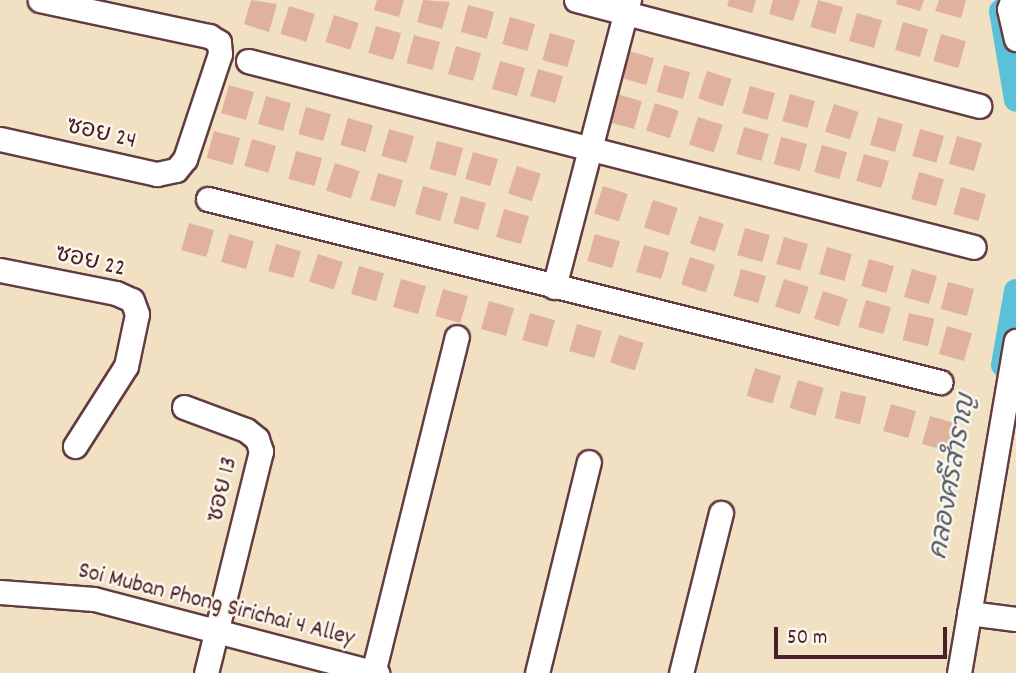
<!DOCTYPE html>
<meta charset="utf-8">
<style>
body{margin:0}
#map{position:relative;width:1016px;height:673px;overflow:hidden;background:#f1e0c2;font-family:Dekko,"Playpen Sans Thai",sans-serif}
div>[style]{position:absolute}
.canal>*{height:24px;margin:-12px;padding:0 12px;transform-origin:12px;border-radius:12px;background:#5bc1d8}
.building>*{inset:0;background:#e0b29d;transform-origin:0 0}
.roads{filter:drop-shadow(2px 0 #633c42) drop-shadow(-2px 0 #633c42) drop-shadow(0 2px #633c42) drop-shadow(0 -2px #633c42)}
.minor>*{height:23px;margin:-11.5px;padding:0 11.5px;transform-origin:11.5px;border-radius:11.5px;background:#fff}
span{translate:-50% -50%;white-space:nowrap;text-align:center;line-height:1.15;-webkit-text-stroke:5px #fbf7ec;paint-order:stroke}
.street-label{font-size:24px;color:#4a1f2b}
.water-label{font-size:26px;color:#505868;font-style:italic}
.scale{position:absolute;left:774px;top:627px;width:173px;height:32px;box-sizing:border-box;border:4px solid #4a1f2b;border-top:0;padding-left:9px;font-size:21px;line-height:24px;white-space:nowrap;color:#4a1f2b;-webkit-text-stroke:5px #fbf7ec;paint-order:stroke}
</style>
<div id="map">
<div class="canal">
<i style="left:1001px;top:11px;width:90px;rotate:80.4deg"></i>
<i style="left:1003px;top:365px;width:75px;rotate:-80deg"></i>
</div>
<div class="building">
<i style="clip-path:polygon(251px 0,277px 4px,269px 32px,244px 24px)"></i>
<i style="clip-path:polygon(377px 0,404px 0,399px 17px,374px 10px)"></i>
<i style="clip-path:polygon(423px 0,450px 2px,442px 29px,417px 22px)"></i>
<i style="clip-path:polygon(729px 0,756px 0,752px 13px,727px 6px)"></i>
<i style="clip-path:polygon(773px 0,800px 0,793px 21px,769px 14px)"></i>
<i style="left:818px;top:0;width:26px;height:28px;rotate:16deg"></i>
<i style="clip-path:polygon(897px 0,924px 0,920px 11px,896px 4px)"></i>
<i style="clip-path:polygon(939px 0,966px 0,961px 18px,935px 11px)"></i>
<i style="left:468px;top:5px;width:27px;height:28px;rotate:15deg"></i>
<i style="left:289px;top:6px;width:27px;height:29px;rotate:17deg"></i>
<i style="left:857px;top:13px;width:26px;height:29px;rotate:16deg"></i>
<i style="left:334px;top:15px;width:26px;height:28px;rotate:18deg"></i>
<i style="left:510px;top:17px;width:26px;height:28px;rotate:16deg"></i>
<i style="left:903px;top:22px;width:26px;height:29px;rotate:16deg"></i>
<i style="left:376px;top:26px;width:26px;height:28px;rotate:16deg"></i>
<i style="left:550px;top:33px;width:26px;height:28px;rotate:16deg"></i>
<i style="left:941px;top:34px;width:26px;height:28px;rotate:16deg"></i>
<i style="left:414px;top:35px;width:27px;height:29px;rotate:15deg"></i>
<i style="left:456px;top:46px;width:26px;height:29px;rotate:16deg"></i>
<i style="left:629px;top:51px;width:26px;height:28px;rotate:16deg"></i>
<i style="left:500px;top:61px;width:26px;height:29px;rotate:16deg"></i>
<i style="left:664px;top:65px;width:27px;height:28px;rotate:15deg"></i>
<i style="left:538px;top:69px;width:26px;height:28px;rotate:16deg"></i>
<i style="left:707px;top:71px;width:26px;height:29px;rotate:18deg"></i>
<i style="left:229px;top:85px;width:26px;height:29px;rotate:16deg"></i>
<i style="left:750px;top:86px;width:26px;height:28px;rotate:16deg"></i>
<i style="left:617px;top:94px;width:26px;height:29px;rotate:16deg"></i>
<i style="left:790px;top:94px;width:26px;height:28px;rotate:16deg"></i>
<i style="left:266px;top:96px;width:26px;height:29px;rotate:16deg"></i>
<i style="left:655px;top:103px;width:25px;height:29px;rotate:18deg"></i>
<i style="left:834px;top:104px;width:26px;height:29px;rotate:18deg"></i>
<i style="left:306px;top:107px;width:26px;height:28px;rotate:16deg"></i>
<i style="left:698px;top:117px;width:26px;height:29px;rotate:18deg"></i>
<i style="left:878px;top:117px;width:26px;height:29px;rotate:16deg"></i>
<i style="left:348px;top:118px;width:26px;height:28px;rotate:16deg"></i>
<i style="left:744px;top:127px;width:26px;height:28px;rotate:16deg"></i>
<i style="left:389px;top:129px;width:26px;height:28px;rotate:16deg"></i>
<i style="left:920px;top:129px;width:25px;height:28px;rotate:16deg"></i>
<i style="left:214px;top:131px;width:27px;height:28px;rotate:15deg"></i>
<i style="left:957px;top:136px;width:26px;height:29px;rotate:16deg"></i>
<i style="left:781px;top:137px;width:27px;height:28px;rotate:15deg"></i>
<i style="left:252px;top:139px;width:25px;height:28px;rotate:16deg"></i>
<i style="left:437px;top:141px;width:27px;height:29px;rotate:15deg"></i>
<i style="left:822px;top:145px;width:26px;height:28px;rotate:16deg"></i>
<i style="left:296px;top:151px;width:27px;height:29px;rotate:15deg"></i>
<i style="left:473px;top:152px;width:26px;height:28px;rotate:16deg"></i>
<i style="left:864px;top:154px;width:26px;height:28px;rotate:16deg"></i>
<i style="left:335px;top:163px;width:26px;height:29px;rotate:18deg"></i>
<i style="left:517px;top:166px;width:25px;height:29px;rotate:18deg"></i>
<i style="left:919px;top:172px;width:26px;height:28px;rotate:16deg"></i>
<i style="left:378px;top:173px;width:26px;height:28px;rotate:16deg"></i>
<i style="left:423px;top:186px;width:26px;height:29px;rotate:16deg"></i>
<i style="left:603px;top:186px;width:26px;height:29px;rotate:18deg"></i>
<i style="left:961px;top:187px;width:26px;height:28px;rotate:16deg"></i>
<i style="left:461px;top:196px;width:26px;height:28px;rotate:16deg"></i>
<i style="left:653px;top:200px;width:26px;height:29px;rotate:18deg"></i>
<i style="left:504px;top:209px;width:26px;height:29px;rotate:16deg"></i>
<i style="left:699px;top:216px;width:26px;height:29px;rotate:18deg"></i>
<i style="left:189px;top:223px;width:26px;height:28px;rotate:16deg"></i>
<i style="left:745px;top:228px;width:26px;height:28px;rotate:16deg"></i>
<i style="left:229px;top:234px;width:26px;height:29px;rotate:16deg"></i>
<i style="left:595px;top:234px;width:26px;height:28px;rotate:16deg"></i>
<i style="left:784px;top:237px;width:25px;height:28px;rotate:16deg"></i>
<i style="left:276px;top:244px;width:26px;height:28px;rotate:16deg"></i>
<i style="left:644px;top:245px;width:26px;height:28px;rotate:16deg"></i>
<i style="left:827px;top:247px;width:26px;height:28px;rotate:16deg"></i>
<i style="left:318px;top:254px;width:26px;height:29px;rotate:18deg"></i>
<i style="left:690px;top:257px;width:26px;height:29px;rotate:18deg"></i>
<i style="left:869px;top:259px;width:26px;height:28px;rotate:16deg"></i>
<i style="left:359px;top:266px;width:26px;height:29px;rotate:16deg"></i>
<i style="left:741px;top:269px;width:26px;height:28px;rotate:16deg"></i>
<i style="left:912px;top:269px;width:26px;height:29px;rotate:16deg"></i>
<i style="left:401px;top:279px;width:26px;height:29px;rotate:16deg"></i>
<i style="left:784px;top:279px;width:26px;height:29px;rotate:18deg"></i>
<i style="left:948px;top:282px;width:27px;height:28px;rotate:15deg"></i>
<i style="left:443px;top:289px;width:26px;height:28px;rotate:16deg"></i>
<i style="left:823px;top:291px;width:26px;height:29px;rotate:18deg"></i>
<i style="left:866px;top:300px;width:26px;height:28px;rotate:16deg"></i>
<i style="left:489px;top:301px;width:26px;height:29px;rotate:16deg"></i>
<i style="left:530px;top:313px;width:26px;height:28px;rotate:16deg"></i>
<i style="left:909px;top:313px;width:26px;height:28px;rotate:13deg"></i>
<i style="left:577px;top:324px;width:26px;height:28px;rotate:16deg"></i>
<i style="left:947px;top:326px;width:26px;height:29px;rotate:16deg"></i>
<i style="left:619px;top:335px;width:26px;height:29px;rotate:18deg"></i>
<i style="left:755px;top:368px;width:27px;height:29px;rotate:17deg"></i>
<i style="left:798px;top:380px;width:27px;height:29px;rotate:17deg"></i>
<i style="left:841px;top:391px;width:26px;height:28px;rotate:13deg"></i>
<i style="left:891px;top:404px;width:26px;height:28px;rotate:16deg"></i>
<i style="left:930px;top:416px;width:26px;height:29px;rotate:16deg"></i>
</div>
<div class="roads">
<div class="minor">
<i style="left:576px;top:0;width:417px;rotate:14.7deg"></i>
<i style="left:1012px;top:0;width:9px;rotate:108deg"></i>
<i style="left:1009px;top:9px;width:31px;rotate:77deg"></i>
<i style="left:248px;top:61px;width:749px;rotate:14.37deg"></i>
<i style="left:0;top:139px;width:161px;rotate:12.6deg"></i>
<i style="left:157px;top:174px;width:19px;rotate:-12deg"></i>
<i style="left:176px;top:170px;width:14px;rotate:-51deg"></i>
<i style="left:185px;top:159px;width:111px;rotate:-71.6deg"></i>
<i style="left:220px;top:54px;width:12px;rotate:-95deg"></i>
<i style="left:219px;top:42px;width:12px;rotate:-149deg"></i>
<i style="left:209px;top:36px;width:173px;rotate:-168deg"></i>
<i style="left:208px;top:199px;width:755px;rotate:14.04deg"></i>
<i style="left:0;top:270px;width:118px;rotate:11.2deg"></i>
<i style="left:116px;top:293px;width:17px;rotate:24deg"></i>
<i style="left:132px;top:300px;width:15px;rotate:70deg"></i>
<i style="left:137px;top:314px;width:53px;rotate:101.9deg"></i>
<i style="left:126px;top:366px;width:95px;rotate:122.5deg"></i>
<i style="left:554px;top:287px;width:297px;rotate:-75.4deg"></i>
<i style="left:184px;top:407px;width:66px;rotate:20.4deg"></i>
<i style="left:246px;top:430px;width:14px;rotate:39deg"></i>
<i style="left:257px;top:439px;width:13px;rotate:72deg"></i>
<i style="left:261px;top:451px;width:229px;rotate:103.9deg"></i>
<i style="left:0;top:592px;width:94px;rotate:4.3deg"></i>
<i style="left:94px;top:599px;width:293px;rotate:14.7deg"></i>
<i style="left:969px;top:613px;width:47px;rotate:7.3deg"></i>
<i style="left:373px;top:673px;width:346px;rotate:-76deg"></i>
<i style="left:537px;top:673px;width:217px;rotate:-76.2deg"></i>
<i style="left:681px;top:673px;width:165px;rotate:-76deg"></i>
<i style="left:959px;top:673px;width:337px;rotate:-80.3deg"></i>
</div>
</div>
<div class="street-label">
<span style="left:101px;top:135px;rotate:13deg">ซอย 24</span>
<span style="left:90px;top:263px;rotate:13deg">ซอย 22</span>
<span style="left:224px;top:490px;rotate:-77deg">ซอย 13</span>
<span style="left:216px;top:606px;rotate:14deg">Soi Muban Phong Sirichai 4 Alley</span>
</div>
<div class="water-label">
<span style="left:954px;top:477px;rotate:-80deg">คลองศรีสำราญ</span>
</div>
<div class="scale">50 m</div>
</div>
